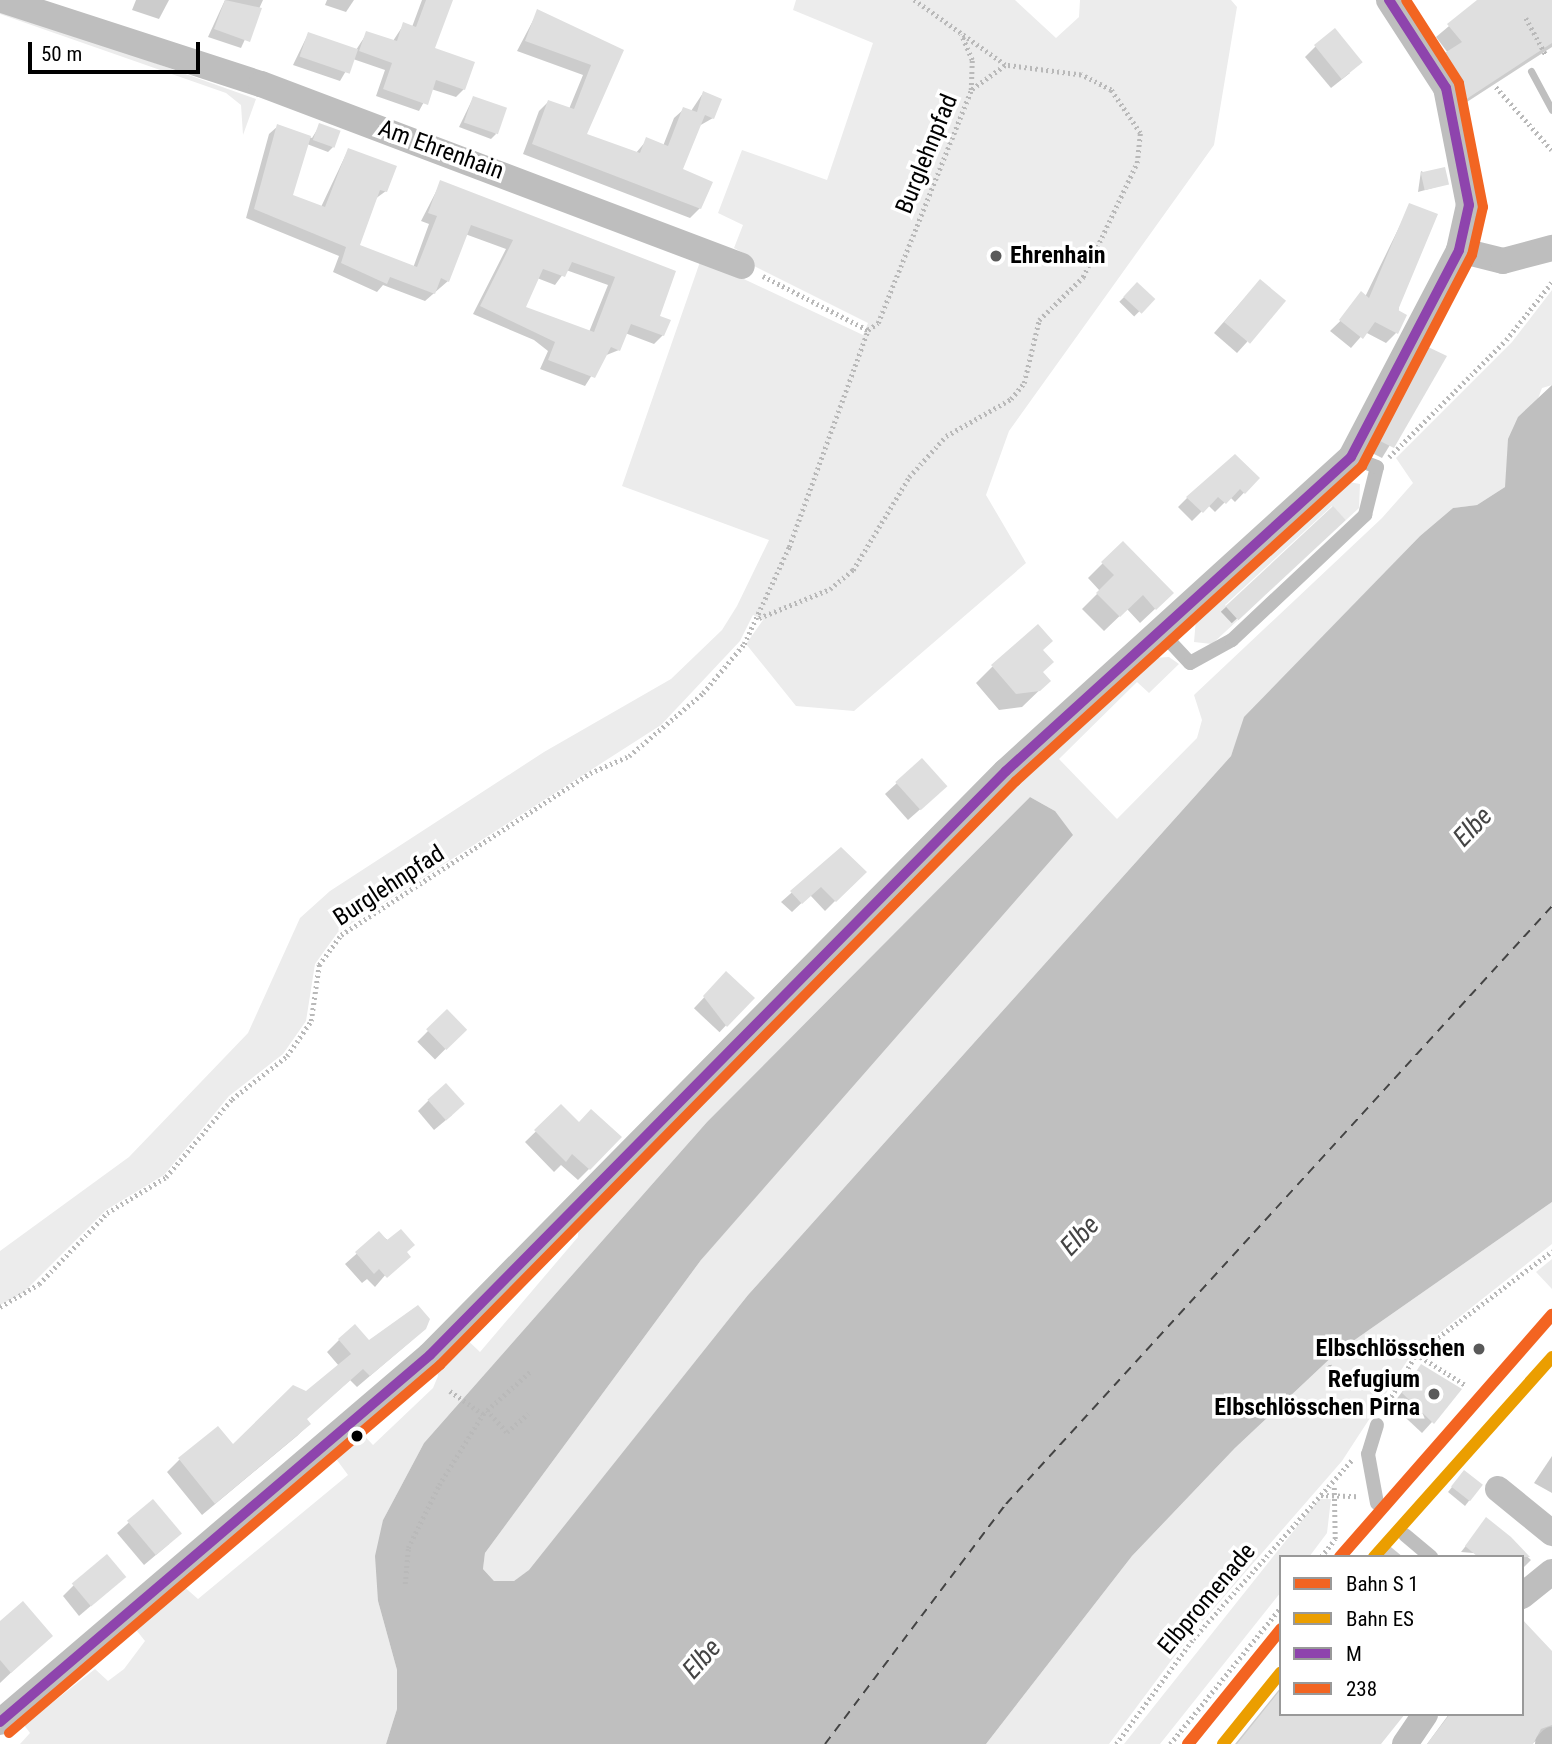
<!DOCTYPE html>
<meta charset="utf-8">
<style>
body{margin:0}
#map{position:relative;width:1552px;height:1744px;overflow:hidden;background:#fff;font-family:"Roboto Condensed",sans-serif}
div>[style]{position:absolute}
.green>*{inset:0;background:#ececec}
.water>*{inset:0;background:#bfbfbf}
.shadow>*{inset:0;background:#0003;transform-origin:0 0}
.stream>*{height:7px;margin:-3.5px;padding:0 3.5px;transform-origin:3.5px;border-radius:3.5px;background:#bfbfbf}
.ferry>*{height:2px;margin-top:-1px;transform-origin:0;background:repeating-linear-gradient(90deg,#444 0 9px,transparent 0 16px)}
.building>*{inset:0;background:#dfdfdf;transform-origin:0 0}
.path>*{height:4.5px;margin-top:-2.25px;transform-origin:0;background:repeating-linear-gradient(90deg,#b9b9b9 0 2px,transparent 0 5.5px)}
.service>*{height:14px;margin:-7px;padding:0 7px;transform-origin:7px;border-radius:7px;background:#bebebe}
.minor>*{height:26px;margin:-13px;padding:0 13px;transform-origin:13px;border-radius:13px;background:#bebebe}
.bus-1>*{height:10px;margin:-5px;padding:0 5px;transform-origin:5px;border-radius:5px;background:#8e44ad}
.bus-2>*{height:10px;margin:-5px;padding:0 5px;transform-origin:5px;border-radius:5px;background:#f26522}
.rail-1>*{height:12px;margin:-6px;padding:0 6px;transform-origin:6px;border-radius:6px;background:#f36421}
.rail-2>*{height:12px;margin:-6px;padding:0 6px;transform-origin:6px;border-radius:6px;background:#eb9e00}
.dots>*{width:19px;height:19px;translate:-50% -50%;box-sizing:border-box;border:4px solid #fff;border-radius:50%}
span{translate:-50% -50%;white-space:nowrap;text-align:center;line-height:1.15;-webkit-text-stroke:7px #fff;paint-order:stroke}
.street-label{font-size:24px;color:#000}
.poi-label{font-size:24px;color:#000;font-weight:700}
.left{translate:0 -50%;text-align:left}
.right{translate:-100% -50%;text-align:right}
.water-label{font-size:26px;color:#444;font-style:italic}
.legend{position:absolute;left:1279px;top:1555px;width:245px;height:161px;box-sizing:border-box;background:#fff;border:2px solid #999;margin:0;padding:9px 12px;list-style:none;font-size:21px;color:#000}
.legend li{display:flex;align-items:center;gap:14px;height:35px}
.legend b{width:35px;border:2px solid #999}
.scale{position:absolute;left:28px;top:42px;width:172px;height:32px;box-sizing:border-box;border:4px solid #000;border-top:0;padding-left:9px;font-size:21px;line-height:24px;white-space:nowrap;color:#000;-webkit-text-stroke:5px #fff;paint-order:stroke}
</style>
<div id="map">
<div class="green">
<i style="clip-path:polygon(796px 0,1015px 0,1056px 38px,1079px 17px,1080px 0,1231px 0,1237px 7px,1214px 145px,1009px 431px,986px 495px,1026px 563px,854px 711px,796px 706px,746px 644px,763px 620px,753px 615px,740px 641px,661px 725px,338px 932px,315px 964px,306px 1021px,283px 1054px,229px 1096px,164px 1175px,106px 1210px,23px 1293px,0 1305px,0 1251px,129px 1157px,248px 1033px,300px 918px,330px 891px,544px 752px,671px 679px,722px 630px,737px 606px,769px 540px,622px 486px,701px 259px,863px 335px,868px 323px,748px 263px,749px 256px,734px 248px,743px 225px,718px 213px,742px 150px,827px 180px,873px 43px,793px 10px)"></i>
<i style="clip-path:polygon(0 8px,256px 99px,243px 135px,241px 105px,226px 93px,0 14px)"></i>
<i style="clip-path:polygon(1552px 290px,1552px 385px,1542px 388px,1505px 487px,1477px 505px,1453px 508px,1420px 536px,1245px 717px,1231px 756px,748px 1295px,530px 1570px,514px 1581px,494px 1581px,483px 1569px,485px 1553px,701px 1260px,1055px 811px,1030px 797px,707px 1122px,424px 1443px,383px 1520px,378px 1601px,397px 1670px,397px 1709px,386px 1744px,20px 1744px,30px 1733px,24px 1725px,95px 1669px,108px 1681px,124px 1669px,145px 1641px,133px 1626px,154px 1606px,160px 1611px,181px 1584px,198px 1599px,348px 1475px,331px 1452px,358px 1429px,373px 1445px,433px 1388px,438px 1376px,434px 1360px,461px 1334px,480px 1352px,578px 1237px,579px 1218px,964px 828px,1153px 658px,1169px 657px,1179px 664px,1149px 693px,1137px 682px,1059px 759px,1117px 819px,1197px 738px,1202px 720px,1194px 695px,1382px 518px,1413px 483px,1396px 458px,1512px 342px)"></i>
<i style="clip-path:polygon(1349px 482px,1360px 484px,1359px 508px,1346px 520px,1332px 506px,1225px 605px,1238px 620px,1212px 644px,1194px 642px,1196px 619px)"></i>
<i style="clip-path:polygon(1552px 1202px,1552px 1244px,1411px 1355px,1342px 1461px,1188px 1638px,1109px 1744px,986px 1744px,1132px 1556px,1235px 1448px,1336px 1353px)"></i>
<i style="clip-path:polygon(1552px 1259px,1552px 1289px,1536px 1272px)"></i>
<i style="clip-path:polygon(1319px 1499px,1331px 1499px,1327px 1533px,1309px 1557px,1281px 1557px,1281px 1592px,1160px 1744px,1124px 1744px)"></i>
</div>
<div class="water">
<i style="clip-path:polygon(1552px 385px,1552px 1202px,1336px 1353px,1235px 1448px,1132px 1556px,986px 1744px,386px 1744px,397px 1709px,397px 1670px,378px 1601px,375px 1556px,383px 1520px,424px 1443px,707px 1122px,1030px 797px,1055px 811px,1073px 835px,701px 1260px,485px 1553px,483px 1569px,494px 1581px,514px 1581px,529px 1570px,748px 1295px,1231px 756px,1244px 717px,1420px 536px,1453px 508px,1477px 505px,1505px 487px,1508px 439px,1518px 417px)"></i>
</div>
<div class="shadow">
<i style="clip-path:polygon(136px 0,169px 0,159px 19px,132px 10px)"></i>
<i style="clip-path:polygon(225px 0,263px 0,241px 48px,208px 37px)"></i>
<i style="clip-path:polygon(327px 0,354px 0,346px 12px,325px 5px)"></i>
<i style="clip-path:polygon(422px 0,451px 0,433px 49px,464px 89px,456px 97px,431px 89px,419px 111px,376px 96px,385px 70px,353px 59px,340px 81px,293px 65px,308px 34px,356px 50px,367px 33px,393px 41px,404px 24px,412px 27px)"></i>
<i style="clip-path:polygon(1480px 0,1552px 0,1552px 47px,1453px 111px,1432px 68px,1448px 53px,1436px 37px)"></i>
<i style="clip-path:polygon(538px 11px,622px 51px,584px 135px,635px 154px,647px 140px,663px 146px,674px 118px,684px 109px,691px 111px,703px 93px,713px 118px,699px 126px,681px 170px,700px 208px,690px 218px,523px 154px,539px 111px,548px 102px,569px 109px,583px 75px,517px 51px)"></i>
<i style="clip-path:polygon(1316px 46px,1350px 73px,1331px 88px,1305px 57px)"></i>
<i style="clip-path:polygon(473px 98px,496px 134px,491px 139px,459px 127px)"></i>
<i style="clip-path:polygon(evenodd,320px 125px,333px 147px,328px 152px,307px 144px,291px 196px,321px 207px,348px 150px,386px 191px,375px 199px,357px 246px,413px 268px,429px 224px,421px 221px,441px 182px,674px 272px,658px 317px,663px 335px,654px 344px,625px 333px,619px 350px,604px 356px,585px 386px,540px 369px,548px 351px,534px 340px,473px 314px,506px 249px,465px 234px,448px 281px,425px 301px,383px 285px,377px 292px,333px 272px,339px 256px,246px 218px,269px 134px,278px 126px,312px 138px,320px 125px,566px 270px,608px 285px,589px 332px,524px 308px,537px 278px,555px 285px,566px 270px)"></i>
<i style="clip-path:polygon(1421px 171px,1447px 184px,1418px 192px)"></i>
<i style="clip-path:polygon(1410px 205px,1396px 333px,1386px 343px,1365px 332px,1351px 348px,1330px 331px,1365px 297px)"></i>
<i style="left:1137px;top:284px;width:21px;height:25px;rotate:45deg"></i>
<i style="clip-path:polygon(1250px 292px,1247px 342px,1237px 353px,1214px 333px)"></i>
<i style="clip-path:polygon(1427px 349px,1444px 357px,1382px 458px,1368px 451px)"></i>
<i style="clip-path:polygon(1258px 478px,1235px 502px,1230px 497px,1215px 512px,1208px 505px,1192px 521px,1178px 507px,1187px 498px)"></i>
<i style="left:1332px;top:508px;width:16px;height:152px;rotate:47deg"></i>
<i style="clip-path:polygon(1122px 544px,1156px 608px,1140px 623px,1127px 609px,1104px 631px,1082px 609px,1100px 591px,1088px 578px)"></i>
<i style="clip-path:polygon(1041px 650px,1041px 672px,1049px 681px,1022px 707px,999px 710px,976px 683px,992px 667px)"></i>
<i style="clip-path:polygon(922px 760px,934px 797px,908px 820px,885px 794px)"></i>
<i style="clip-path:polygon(841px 849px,864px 872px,825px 911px,810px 895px,792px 912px,781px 902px)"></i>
<i style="left:726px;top:974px;width:35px;height:47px;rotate:43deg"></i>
<i style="left:447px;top:1012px;width:25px;height:42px;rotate:45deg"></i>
<i style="clip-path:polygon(429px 1100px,452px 1115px,434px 1130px,418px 1111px)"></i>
<i style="clip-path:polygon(561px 1107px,578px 1125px,620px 1138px,578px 1180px,561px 1165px,554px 1172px,525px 1142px)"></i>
<i style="clip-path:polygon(379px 1234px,405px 1252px,375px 1287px,367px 1279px,362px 1283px,345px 1264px)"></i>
<i style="clip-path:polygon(339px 1340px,411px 1341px,357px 1387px,350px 1380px,305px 1420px,309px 1424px,297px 1436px,202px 1515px,167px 1472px,179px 1460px,233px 1447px,307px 1393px,339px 1366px,327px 1352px)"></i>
<i style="clip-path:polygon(1422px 1366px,1432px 1422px,1422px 1433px,1392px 1405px)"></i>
<i style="clip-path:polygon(1552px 1456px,1552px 1493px,1534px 1483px)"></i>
<i style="clip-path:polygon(1460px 1477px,1481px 1485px,1465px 1506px,1448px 1492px)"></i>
<i style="clip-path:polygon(153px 1501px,169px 1544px,144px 1565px,117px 1533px)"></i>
<i style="clip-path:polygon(1486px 1520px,1531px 1560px,1522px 1569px,1522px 1557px,1461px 1552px)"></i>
<i style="clip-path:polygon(1386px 1543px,1403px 1557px,1371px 1557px)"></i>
<i style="clip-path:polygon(74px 1585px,113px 1587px,79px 1616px,63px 1596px)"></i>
<i style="clip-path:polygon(0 1623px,51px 1635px,0 1683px)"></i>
<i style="clip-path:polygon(1281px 1687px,1281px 1714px,1379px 1744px,1235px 1744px)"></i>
<i style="clip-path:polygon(1552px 1697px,1552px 1728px,1532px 1744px,1427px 1744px,1449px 1714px,1522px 1714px)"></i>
</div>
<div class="stream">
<i style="left:1531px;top:71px;width:44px;rotate:61.7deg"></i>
</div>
<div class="ferry">
<i style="left:825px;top:1744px;width:301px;rotate:-53deg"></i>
<i style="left:1006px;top:1504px;width:810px;rotate:-47.6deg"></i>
</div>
<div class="building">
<i style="clip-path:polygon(225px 0,262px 8px,250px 42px,214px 29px)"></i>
<i style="clip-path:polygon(426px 0,453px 0,435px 48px,475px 62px,465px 90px,436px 80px,428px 105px,383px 89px,392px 63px,359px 51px,366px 31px,397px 41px,403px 22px,416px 27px)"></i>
<i style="clip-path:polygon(1477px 0,1552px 0,1552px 43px,1465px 100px,1443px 54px,1462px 42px,1447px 24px)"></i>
<i style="clip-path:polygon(537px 9px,624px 50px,587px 134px,640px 153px,646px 137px,668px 146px,683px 107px,697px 112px,703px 91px,722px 99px,714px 119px,705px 115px,683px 169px,713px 182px,701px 209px,532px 144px,548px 100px,574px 109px,591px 65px,525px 41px)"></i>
<i style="left:1335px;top:28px;width:44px;height:27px;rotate:51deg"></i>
<i style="left:308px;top:32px;width:53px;height:26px;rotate:19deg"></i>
<i style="left:473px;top:96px;width:36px;height:28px;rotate:19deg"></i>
<i style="left:319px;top:123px;width:23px;height:18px;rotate:20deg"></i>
<i style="clip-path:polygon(evenodd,277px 124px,311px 136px,293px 195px,325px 207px,348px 148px,397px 166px,387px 192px,380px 190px,360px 245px,417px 267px,437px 216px,428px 213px,440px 180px,676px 271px,660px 316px,671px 320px,664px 336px,631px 324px,620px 351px,611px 347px,595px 378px,548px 360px,555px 342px,480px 306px,513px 240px,471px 225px,449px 282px,441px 278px,435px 294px,390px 277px,387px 284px,341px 263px,346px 247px,254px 209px,277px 124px,572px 262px,615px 277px,594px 332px,526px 307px,543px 269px,565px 277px,572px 262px)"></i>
<i style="left:1445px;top:167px;width:18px;height:25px;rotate:77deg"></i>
<i style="clip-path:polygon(1409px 203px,1438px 214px,1398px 310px,1407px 315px,1398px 334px,1375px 322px,1363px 339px,1339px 320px,1361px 291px,1369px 298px)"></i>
<i style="left:1260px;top:279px;width:34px;height:56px;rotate:40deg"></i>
<i style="left:1137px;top:282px;width:25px;height:20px;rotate:43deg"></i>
<i style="clip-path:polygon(1426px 346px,1447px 356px,1394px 448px,1378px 440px)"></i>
<i style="clip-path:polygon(1235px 454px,1260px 478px,1245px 494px,1240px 489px,1226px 504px,1218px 497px,1203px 513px,1186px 497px)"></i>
<i style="left:1333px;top:506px;width:19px;height:147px;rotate:47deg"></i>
<i style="clip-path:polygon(1123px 541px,1174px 593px,1156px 610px,1143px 595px,1120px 617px,1096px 593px,1114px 575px,1101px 562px)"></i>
<i style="clip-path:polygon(1038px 624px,1053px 641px,1043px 650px,1054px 662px,1043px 672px,1051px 681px,1040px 691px,1016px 694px,991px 665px)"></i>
<i style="left:922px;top:758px;width:38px;height:36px;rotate:48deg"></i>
<i style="clip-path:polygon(841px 847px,867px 872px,836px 902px,821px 887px,802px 904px,790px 891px)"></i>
<i style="clip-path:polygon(726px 971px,755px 998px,727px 1027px,703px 996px)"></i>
<i style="left:447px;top:1009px;width:29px;height:29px;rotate:46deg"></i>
<i style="left:446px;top:1083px;width:28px;height:25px;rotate:48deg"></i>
<i style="clip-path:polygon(561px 1104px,579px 1122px,591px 1109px,622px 1137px,590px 1170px,572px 1154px,566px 1162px,534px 1130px)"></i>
<i style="clip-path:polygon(401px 1229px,415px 1245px,407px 1252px,411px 1257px,387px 1278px,379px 1269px,374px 1274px,355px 1252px,379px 1231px,387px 1240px)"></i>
<i style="clip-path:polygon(418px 1305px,430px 1319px,426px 1329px,370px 1376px,363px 1369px,307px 1419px,311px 1424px,215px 1504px,178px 1458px,218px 1426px,233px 1444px,293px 1385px,306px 1391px,351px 1354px,338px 1339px,355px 1324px,369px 1340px)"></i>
<i style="clip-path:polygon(1421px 1364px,1462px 1389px,1434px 1424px,1402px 1393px)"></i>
<i style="left:1464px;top:1470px;width:24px;height:21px;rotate:38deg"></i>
<i style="left:153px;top:1499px;width:45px;height:34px;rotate:50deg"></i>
<i style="clip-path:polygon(1486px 1517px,1511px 1537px,1530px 1557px,1478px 1557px,1465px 1546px)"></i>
<i style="left:107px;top:1554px;width:30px;height:46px;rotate:50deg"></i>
<i style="clip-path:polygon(23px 1601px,53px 1636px,11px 1673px,0 1660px,0 1621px)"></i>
<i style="clip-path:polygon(1522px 1619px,1552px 1651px,1552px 1725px,1541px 1729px,1533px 1744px,1427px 1744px,1450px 1714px,1522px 1714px)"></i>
<i style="clip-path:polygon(1281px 1689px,1281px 1714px,1405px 1714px,1381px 1744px,1237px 1744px)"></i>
</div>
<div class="path">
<i style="left:1526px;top:18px;width:42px;rotate:61.6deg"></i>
<i style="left:1496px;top:87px;width:84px;rotate:48.4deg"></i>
<i style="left:972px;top:89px;width:41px;rotate:-36deg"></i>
<i style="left:763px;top:276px;width:118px;rotate:27.2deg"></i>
<i style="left:1389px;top:457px;width:165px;rotate:-45deg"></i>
<i style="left:1506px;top:340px;width:74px;rotate:-51.6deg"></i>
<i style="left:759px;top:618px;width:77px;rotate:-22.2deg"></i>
<i style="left:830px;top:589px;width:30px;rotate:-40deg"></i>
<i style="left:853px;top:570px;width:109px;rotate:-58.9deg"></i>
<i style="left:909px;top:477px;width:55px;rotate:-47.9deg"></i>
<i style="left:946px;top:436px;width:75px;rotate:-29.6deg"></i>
<i style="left:1011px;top:399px;width:21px;rotate:-51deg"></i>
<i style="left:1024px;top:383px;width:65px;rotate:-76.6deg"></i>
<i style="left:1039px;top:320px;width:62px;rotate:-44.3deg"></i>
<i style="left:1083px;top:277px;width:126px;rotate:-64.7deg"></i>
<i style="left:1137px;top:163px;width:30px;rotate:-84deg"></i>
<i style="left:1140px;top:133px;width:52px;rotate:-124deg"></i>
<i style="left:1111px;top:90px;width:34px;rotate:-153deg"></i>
<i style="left:1081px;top:75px;width:77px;rotate:-172.5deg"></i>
<i style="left:1005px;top:65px;width:112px;rotate:-144.5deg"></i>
<i style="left:0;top:1307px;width:45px;rotate:-30.5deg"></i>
<i style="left:39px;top:1284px;width:98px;rotate:-46.2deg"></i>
<i style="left:107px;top:1213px;width:69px;rotate:-31.4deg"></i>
<i style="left:166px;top:1177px;width:102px;rotate:-49.8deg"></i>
<i style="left:232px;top:1099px;width:70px;rotate:-38deg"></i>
<i style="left:287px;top:1056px;width:42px;rotate:-55.6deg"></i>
<i style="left:311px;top:1021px;width:57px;rotate:-81.9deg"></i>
<i style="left:319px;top:965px;width:37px;rotate:-54deg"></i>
<i style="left:341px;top:935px;width:297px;rotate:-33deg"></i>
<i style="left:590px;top:773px;width:43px;rotate:-23.6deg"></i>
<i style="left:629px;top:756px;width:97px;rotate:-40.4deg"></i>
<i style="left:703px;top:693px;width:64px;rotate:-50.1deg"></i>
<i style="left:744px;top:644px;width:107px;rotate:-65.1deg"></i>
<i style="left:789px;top:547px;width:231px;rotate:-70deg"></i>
<i style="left:868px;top:330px;width:12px;rotate:-35deg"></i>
<i style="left:878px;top:323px;width:251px;rotate:-68.2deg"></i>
<i style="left:971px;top:90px;width:30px;rotate:-88deg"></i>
<i style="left:972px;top:60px;width:28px;rotate:-113deg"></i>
<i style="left:1416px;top:1354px;width:60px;rotate:32.1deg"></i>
<i style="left:1329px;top:1365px;width:21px;rotate:67deg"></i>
<i style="left:450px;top:1391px;width:40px;rotate:34.9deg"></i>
<i style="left:487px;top:1410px;width:30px;rotate:48deg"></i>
<i style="left:507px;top:1432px;width:28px;rotate:-41deg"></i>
<i style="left:1383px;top:1411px;width:66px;rotate:-59.9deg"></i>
<i style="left:1416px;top:1354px;width:171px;rotate:-37.1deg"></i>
<i style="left:1321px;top:1495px;width:37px;rotate:2deg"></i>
<i style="left:1321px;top:1557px;width:23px;rotate:-52deg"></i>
<i style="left:1335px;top:1539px;width:54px;rotate:-91.1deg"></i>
<i style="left:405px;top:1584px;width:36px;rotate:-85deg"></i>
<i style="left:408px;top:1548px;width:70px;rotate:-63.8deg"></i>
<i style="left:439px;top:1485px;width:84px;rotate:-58.2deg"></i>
<i style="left:483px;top:1414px;width:64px;rotate:-41.9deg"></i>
<i style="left:1116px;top:1744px;width:130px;rotate:-53.7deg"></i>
<i style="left:1193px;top:1639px;width:239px;rotate:-48.4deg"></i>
<i style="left:1170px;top:1744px;width:176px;rotate:-51deg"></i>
</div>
<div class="service">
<i style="left:1162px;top:633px;width:41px;rotate:47deg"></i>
<i style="left:1190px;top:663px;width:48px;rotate:-28.7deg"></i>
<i style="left:1232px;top:640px;width:183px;rotate:-43.2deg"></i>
<i style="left:1365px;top:515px;width:49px;rotate:-76deg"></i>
<i style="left:1377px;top:467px;width:28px;rotate:-159deg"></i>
<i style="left:1377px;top:1425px;width:30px;rotate:107deg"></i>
<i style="left:1368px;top:1454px;width:50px;rotate:79.6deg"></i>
<i style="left:1405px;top:1535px;width:34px;rotate:40deg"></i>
</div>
<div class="minor">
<i style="left:2px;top:0;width:272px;rotate:18deg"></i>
<i style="left:261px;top:84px;width:514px;rotate:20.73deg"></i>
<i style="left:1459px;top:250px;width:45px;rotate:14deg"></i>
<i style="left:1503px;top:261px;width:51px;rotate:-14.9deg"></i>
<i style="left:1498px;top:1489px;width:70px;rotate:39.2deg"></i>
<i style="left:1522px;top:1596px;width:38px;rotate:-39deg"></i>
<i style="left:0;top:1722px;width:565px;rotate:-40.48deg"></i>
<i style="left:430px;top:1355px;width:820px;rotate:-45.4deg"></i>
<i style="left:1006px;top:771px;width:466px;rotate:-42.3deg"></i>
<i style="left:1351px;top:457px;width:233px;rotate:-62.4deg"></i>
<i style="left:1459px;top:250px;width:46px;rotate:-77.5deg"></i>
<i style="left:1469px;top:205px;width:119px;rotate:-101.1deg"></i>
<i style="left:1446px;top:88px;width:105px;rotate:-122.9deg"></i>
<i style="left:1405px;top:1744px;width:36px;rotate:-56deg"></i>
<i style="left:1548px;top:1744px;width:6px;rotate:-45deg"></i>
</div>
<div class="bus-1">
<i style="left:0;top:1722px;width:565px;rotate:-40.48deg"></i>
<i style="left:430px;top:1355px;width:820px;rotate:-45.4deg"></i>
<i style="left:1006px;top:771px;width:466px;rotate:-42.3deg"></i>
<i style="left:1351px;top:457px;width:233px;rotate:-62.4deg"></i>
<i style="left:1459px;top:250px;width:46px;rotate:-77.5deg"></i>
<i style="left:1469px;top:205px;width:119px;rotate:-101.1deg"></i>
<i style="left:1446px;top:88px;width:105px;rotate:-122.9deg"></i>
</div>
<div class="bus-2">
<i style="left:9px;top:1733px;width:567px;rotate:-40.49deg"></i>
<i style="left:440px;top:1365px;width:820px;rotate:-45.4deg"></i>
<i style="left:1016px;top:781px;width:468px;rotate:-42.3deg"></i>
<i style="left:1362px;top:466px;width:238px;rotate:-62.5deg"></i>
<i style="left:1472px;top:255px;width:49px;rotate:-77.1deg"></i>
<i style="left:1483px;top:207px;width:126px;rotate:-101deg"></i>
<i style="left:1459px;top:83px;width:98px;rotate:-122.6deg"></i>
</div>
<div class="rail-1">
<i style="left:1340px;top:1557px;width:322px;rotate:-48.8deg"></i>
<i style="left:1188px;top:1744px;width:148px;rotate:-51deg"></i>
</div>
<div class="rail-2">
<i style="left:1374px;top:1557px;width:268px;rotate:-48.3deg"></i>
<i style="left:1223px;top:1744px;width:92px;rotate:-51.1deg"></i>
</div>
<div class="dots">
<i style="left:996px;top:256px;background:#595959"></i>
<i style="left:1479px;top:1349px;background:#595959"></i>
<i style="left:1434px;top:1394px;background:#595959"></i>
<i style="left:357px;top:1436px;background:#000"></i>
</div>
<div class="street-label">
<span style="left:441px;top:150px;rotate:20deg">Am Ehrenhain</span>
<span style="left:927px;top:154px;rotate:-68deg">Burglehnpfad</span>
<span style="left:389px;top:886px;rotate:-33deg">Burglehnpfad</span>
<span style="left:1207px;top:1599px;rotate:-50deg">Elbpromenade</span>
</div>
<div class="poi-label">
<span class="left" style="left:1010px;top:256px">Ehrenhain</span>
<span class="right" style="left:1465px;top:1349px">Elbschlösschen</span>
<span class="right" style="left:1420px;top:1394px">Refugium<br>Elbschlösschen Pirna</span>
</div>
<div class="water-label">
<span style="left:1473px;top:827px;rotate:-46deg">Elbe</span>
<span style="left:1080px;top:1236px;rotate:-46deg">Elbe</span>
<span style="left:702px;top:1659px;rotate:-48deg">Elbe</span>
</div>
<ul class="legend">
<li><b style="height:9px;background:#f36421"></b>Bahn S 1</li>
<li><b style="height:9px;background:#eb9e00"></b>Bahn ES</li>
<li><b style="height:9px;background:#8e44ad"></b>M</li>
<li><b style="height:9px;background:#f26522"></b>238</li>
</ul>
<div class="scale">50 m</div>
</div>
